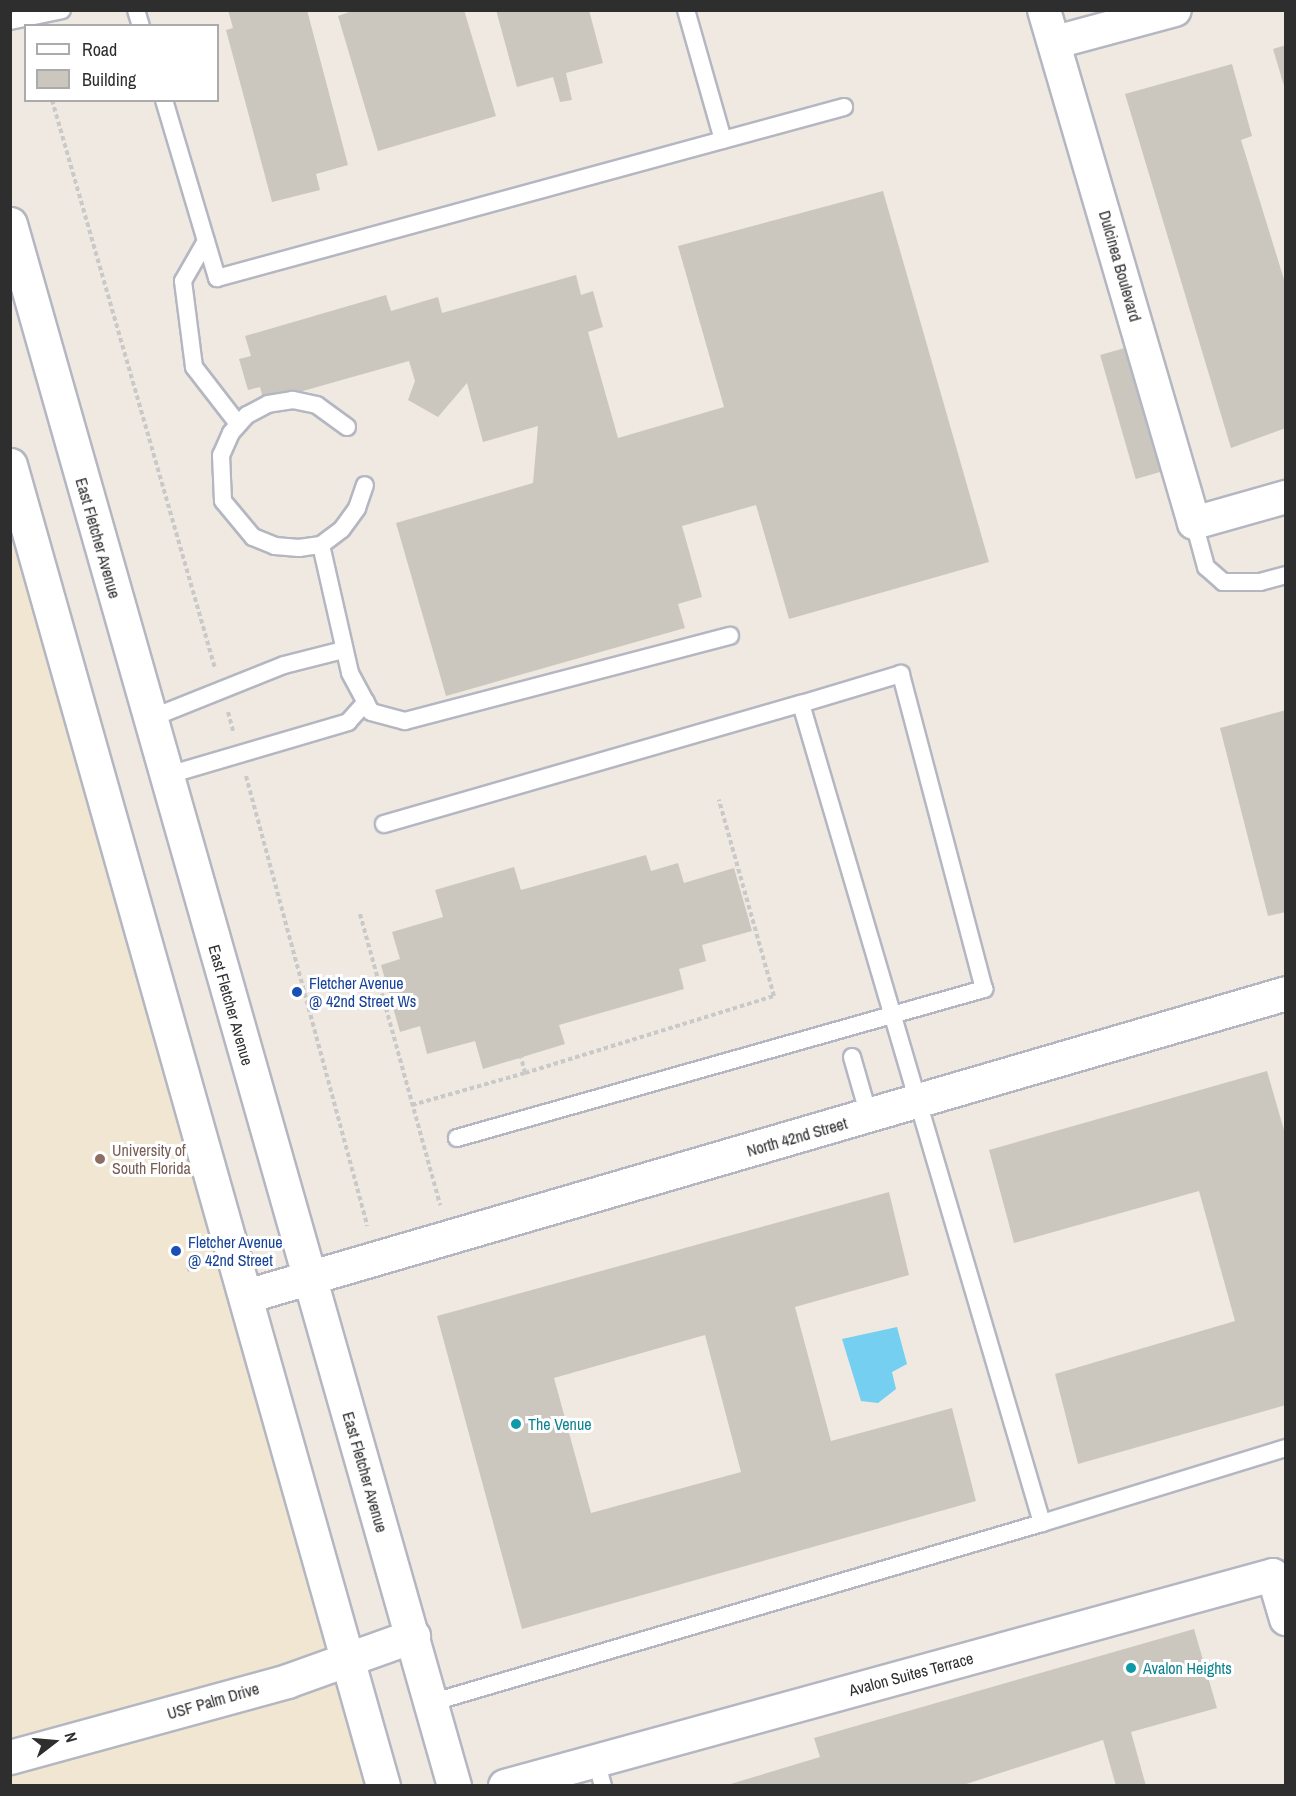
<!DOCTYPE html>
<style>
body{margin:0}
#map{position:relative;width:1296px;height:1796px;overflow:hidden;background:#efe9e1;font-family:"Archivo Narrow",sans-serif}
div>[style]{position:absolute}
.education>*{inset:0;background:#f0e6d1}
.water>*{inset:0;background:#75cff0}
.building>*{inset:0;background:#cbc7bf;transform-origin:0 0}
.path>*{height:4px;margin-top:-2px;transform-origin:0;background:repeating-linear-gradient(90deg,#c9c9c9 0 4.5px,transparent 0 7.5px)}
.roads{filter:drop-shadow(2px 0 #b4b7c1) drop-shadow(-2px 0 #b4b7c1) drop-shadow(0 2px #b4b7c1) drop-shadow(0 -2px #b4b7c1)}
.service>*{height:16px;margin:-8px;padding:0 8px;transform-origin:8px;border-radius:8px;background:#fff}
.minor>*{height:32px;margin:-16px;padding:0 16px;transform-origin:16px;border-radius:16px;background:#fff}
.tertiary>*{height:33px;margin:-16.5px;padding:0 16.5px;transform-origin:16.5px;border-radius:16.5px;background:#fff}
.secondary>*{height:33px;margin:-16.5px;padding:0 16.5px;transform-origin:16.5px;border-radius:16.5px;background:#fff}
.dots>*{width:16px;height:16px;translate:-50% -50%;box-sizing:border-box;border:3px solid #fff;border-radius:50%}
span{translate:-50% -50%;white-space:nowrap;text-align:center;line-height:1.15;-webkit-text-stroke:6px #fff;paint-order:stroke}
.street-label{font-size:16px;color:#2e2e2e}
.transit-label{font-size:16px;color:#164399}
.left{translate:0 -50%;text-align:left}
.education-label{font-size:16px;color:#785e54}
.culture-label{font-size:16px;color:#0d838f}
.frame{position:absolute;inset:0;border:12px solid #2e2e2e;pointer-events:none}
.legend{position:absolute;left:24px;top:24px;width:195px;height:78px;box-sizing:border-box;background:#fff;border:2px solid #ababab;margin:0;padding:8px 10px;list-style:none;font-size:18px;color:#2e2e2e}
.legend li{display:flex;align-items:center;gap:12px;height:30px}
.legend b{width:30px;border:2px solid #ababab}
.north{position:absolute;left:24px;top:1712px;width:60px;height:60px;-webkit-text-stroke:4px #fff;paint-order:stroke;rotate:74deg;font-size:16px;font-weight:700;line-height:24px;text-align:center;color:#2e2e2e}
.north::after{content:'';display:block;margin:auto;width:21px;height:27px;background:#2e2e2e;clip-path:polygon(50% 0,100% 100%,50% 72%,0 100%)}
</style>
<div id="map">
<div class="education">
<i style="clip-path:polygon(11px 532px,368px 1785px,11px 1785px)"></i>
</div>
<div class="water">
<i style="clip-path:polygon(897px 1327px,907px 1364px,892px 1372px,896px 1389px,878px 1403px,861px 1401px,842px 1339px)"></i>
</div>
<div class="building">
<i style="clip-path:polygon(228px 10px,307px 10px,348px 165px,316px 174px,320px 190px,272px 202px,226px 30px,233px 28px)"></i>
<i style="clip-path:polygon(355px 10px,464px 10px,496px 116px,378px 151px,338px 16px)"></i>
<i style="clip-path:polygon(496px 10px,589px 10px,603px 63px,566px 73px,572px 100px,560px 102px,553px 77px,517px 87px)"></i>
<i style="clip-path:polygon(1286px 45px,1286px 89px,1285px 89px,1273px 49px)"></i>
<i style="clip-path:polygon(1232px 64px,1252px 136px,1241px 140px,1286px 286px,1286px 428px,1231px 448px,1125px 94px)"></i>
<i style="clip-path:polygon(883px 191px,989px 562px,789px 619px,756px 505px,682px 526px,702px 597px,678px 604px,685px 628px,446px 696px,396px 523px,533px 483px,538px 426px,483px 442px,467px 383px,438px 417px,408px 400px,415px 381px,409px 361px,264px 402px,260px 387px,248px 390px,239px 359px,251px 356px,245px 336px,386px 295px,391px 311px,438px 297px,442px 313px,576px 275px,581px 295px,593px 291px,603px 327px,588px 332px,618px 438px,724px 407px,678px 246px)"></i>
<i style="left:1128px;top:347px;width:129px;height:29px;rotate:74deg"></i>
<i style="clip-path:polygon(1286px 710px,1286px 912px,1268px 916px,1220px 728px)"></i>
<i style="clip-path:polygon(646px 855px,651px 871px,678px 863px,684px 883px,734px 868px,752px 931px,702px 945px,706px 961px,679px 969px,684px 989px,559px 1025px,565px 1044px,483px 1069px,475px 1041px,427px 1054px,420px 1026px,400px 1032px,381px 965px,400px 959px,392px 932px,443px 917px,435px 890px,514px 867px,521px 890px)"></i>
<i style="clip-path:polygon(1267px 1071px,1286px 1137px,1286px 1405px,1078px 1464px,1055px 1374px,1235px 1321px,1199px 1191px,1014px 1243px,989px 1150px)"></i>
<i style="clip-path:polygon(evenodd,889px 1192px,909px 1275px,795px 1307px,831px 1441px,952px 1408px,976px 1501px,522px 1629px,437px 1316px,889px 1192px,705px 1335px,741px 1472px,591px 1513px,554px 1378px,705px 1335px)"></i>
<i style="clip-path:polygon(1194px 1629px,1217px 1708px,1131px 1732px,1146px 1786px,1116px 1786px,1103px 1740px,960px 1786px,724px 1786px,820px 1757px,814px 1738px)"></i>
</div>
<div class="path">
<i style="left:52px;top:100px;width:591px;rotate:73.99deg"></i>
<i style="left:228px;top:712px;width:20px;rotate:75deg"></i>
<i style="left:246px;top:776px;width:466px;rotate:74.9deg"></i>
<i style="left:360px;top:914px;width:302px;rotate:74.6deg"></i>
<i style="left:525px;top:1073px;width:261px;rotate:-17.2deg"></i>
<i style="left:774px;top:996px;width:204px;rotate:-105.7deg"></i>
<i style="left:412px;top:1105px;width:117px;rotate:-15.8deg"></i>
<i style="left:525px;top:1073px;width:16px;rotate:-104deg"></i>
<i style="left:187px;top:1270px;width:15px;rotate:-20deg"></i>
</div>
<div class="roads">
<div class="service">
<i style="left:136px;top:10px;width:17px;rotate:73deg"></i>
<i style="left:686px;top:10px;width:135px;rotate:74.1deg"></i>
<i style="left:10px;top:21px;width:53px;rotate:-11.9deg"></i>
<i style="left:164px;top:100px;width:186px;rotate:73.4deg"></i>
<i style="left:217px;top:278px;width:650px;rotate:-15.26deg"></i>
<i style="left:206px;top:241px;width:46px;rotate:119.9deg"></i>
<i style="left:183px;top:281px;width:87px;rotate:82.7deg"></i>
<i style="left:194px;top:367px;width:72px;rotate:52.3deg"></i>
<i style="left:347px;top:427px;width:37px;rotate:-144deg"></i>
<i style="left:317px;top:405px;width:25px;rotate:-168deg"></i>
<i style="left:293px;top:400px;width:25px;rotate:171deg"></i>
<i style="left:268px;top:404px;width:24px;rotate:152deg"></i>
<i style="left:247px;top:415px;width:24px;rotate:132deg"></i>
<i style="left:231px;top:433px;width:24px;rotate:114deg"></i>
<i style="left:221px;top:455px;width:46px;rotate:87.5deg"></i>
<i style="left:223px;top:501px;width:47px;rotate:50.2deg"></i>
<i style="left:253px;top:537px;width:24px;rotate:22deg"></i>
<i style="left:275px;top:546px;width:24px;rotate:5deg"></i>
<i style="left:299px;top:548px;width:22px;rotate:-8deg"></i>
<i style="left:321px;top:545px;width:26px;rotate:-37deg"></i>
<i style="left:342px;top:529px;width:26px;rotate:-54deg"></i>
<i style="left:357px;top:508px;width:24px;rotate:-71deg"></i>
<i style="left:1194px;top:523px;width:46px;rotate:74.7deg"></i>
<i style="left:1206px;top:567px;width:23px;rotate:41deg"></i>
<i style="left:1223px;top:582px;width:37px"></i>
<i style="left:1260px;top:582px;width:27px;rotate:-15deg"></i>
<i style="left:321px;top:545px;width:131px;rotate:77.2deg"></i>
<i style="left:350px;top:673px;width:44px;rotate:61.7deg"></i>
<i style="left:371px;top:712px;width:35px;rotate:15deg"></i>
<i style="left:405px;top:721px;width:336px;rotate:-14.7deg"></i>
<i style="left:149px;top:719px;width:145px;rotate:-21.8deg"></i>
<i style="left:284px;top:665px;width:61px;rotate:-14.3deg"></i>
<i style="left:165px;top:776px;width:191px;rotate:-16.4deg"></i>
<i style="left:348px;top:722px;width:27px;rotate:-48deg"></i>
<i style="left:384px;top:824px;width:434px;rotate:-16.1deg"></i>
<i style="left:801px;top:704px;width:854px;rotate:73.6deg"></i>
<i style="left:1042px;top:1523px;width:255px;rotate:-17.1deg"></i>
<i style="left:852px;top:1057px;width:61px;rotate:73.9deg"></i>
<i style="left:457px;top:1138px;width:548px;rotate:-15.79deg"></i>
<i style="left:984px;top:989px;width:326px;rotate:-104.8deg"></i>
<i style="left:901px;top:674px;width:104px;rotate:163.3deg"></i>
<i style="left:430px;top:1703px;width:638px;rotate:-16.39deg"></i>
<i style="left:596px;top:1760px;width:27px;rotate:75deg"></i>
</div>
<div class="minor">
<i style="left:1044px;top:10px;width:534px;rotate:73.7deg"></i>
<i style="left:1194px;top:523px;width:96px;rotate:-15.8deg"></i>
<i style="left:1056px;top:42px;width:123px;rotate:-15.1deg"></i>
<i style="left:505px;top:1786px;width:796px;rotate:-15.36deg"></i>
<i style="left:1273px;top:1575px;width:46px;rotate:73.5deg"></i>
</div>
<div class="tertiary">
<i style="left:246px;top:1296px;width:1083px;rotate:-16.24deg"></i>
<i style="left:10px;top:1757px;width:287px;rotate:-15.3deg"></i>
<i style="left:287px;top:1681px;width:134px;rotate:-19.7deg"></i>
</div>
<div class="secondary">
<i style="left:10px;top:224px;width:1624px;rotate:74.13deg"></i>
<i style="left:10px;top:465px;width:1373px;rotate:74.23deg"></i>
</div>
</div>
<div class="dots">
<i style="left:297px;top:992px;background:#1a4fb4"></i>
<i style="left:100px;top:1159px;background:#8d6e63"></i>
<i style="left:176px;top:1251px;background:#1a4fb4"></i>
<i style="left:516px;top:1424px;background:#0f9aa8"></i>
<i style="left:1131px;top:1668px;background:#0f9aa8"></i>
</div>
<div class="street-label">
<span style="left:1120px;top:266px;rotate:74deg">Dulcinea Boulevard</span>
<span style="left:98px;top:538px;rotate:74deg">East Fletcher Avenue</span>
<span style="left:231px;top:1005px;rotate:74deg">East Fletcher Avenue</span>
<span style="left:797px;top:1137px;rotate:-16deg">North 42nd Street</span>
<span style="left:365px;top:1472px;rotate:74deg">East Fletcher Avenue</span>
<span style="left:911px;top:1674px;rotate:-15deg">Avalon Suites Terrace</span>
<span style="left:213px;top:1701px;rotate:-16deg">USF Palm Drive</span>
</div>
<div class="transit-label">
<span class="left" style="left:309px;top:992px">Fletcher Avenue<br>@ 42nd Street Ws</span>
<span class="left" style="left:188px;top:1251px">Fletcher Avenue<br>@ 42nd Street</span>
</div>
<div class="education-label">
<span class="left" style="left:112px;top:1159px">University of<br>South Florida</span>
</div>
<div class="culture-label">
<span class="left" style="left:528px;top:1424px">The Venue</span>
<span class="left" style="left:1143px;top:1668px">Avalon Heights</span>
</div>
<div class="frame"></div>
<ul class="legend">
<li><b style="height:8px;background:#fff"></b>Road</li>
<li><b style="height:16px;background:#cbc7bf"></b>Building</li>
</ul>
<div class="north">N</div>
</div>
